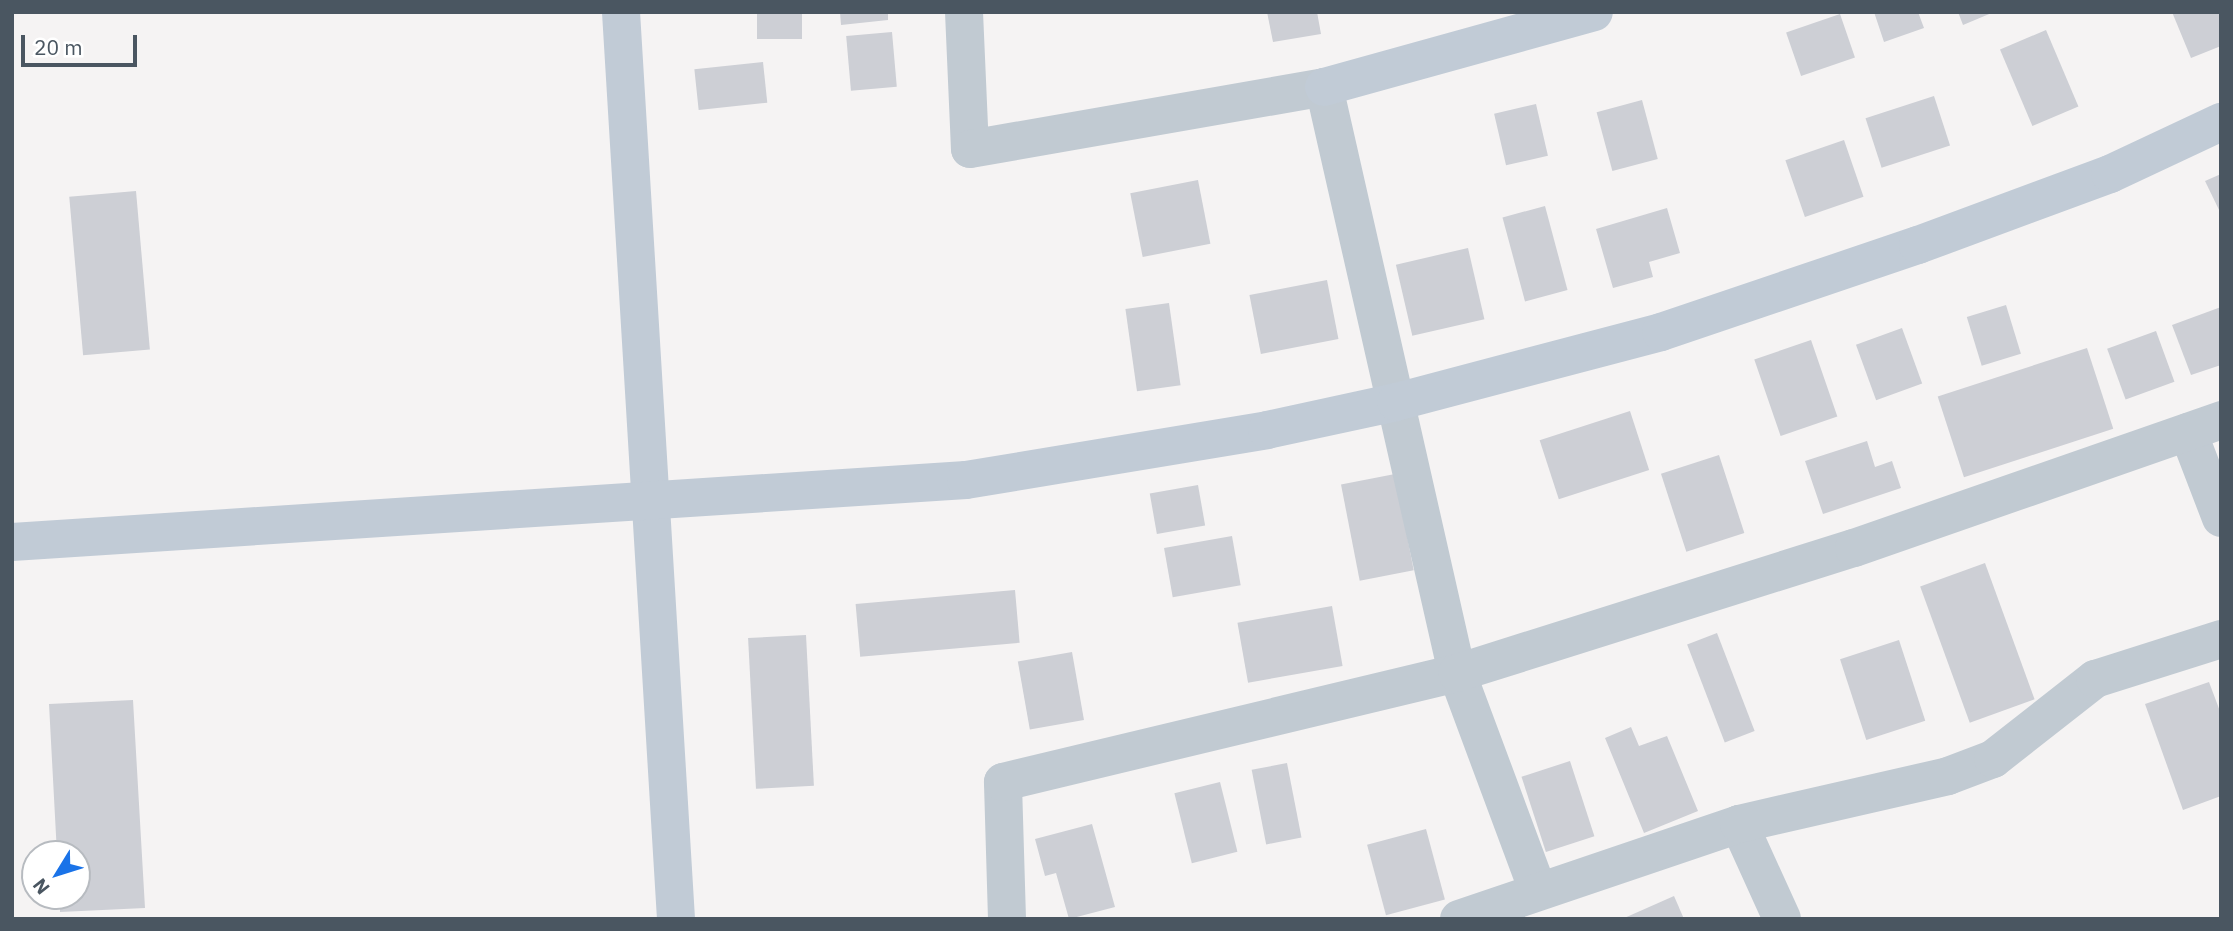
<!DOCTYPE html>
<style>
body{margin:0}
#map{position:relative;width:2233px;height:931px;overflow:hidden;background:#f5f3f3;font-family:"IBM Plex Sans",sans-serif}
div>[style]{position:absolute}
.building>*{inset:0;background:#cdcfd5;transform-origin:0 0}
.street>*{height:38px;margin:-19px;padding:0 19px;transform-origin:19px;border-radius:19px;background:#c1cad2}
.secondary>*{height:38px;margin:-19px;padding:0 19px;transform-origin:19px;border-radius:19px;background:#c1cbd6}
span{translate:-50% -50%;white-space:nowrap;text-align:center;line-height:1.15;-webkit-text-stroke:6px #fff;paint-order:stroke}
.frame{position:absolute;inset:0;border:14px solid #4a5661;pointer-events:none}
.north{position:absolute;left:21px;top:840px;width:70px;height:70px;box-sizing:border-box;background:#fff;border:2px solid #b7bbc0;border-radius:50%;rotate:232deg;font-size:19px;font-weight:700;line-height:28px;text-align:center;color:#4a5661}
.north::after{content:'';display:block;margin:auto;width:24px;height:32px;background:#1a73e8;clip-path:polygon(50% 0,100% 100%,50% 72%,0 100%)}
.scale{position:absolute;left:21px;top:35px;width:116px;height:32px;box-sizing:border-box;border:4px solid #4a5661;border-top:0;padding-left:9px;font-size:21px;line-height:24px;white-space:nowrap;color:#4a5661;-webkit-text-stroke:5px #fff;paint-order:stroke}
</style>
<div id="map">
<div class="building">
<i style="left:757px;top:12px;width:45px;height:27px"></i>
<i style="clip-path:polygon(840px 12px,888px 12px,888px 20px,841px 25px)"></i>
<i style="clip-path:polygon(1267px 12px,1317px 12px,1321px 34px,1273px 42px)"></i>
<i style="clip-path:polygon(1874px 12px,1918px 12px,1924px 28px,1884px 42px)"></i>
<i style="clip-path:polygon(1958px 12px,1994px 12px,1963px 25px)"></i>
<i style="clip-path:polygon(2172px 12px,2221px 12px,2221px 46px,2191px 58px)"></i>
<i style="left:1840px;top:14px;width:46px;height:57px;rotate:71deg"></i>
<i style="left:2046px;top:30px;width:83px;height:50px;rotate:67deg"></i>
<i style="left:892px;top:32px;width:55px;height:46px;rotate:85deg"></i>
<i style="left:763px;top:62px;width:41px;height:69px;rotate:84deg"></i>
<i style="left:1934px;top:96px;width:52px;height:72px;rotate:72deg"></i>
<i style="left:1642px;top:100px;width:61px;height:47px;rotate:75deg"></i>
<i style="left:1536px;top:104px;width:53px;height:43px;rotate:77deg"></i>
<i style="left:1844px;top:140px;width:60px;height:62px;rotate:71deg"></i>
<i style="clip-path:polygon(2221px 174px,2221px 214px,2205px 181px)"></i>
<i style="left:1198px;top:180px;width:65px;height:69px;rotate:79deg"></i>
<i style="left:136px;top:191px;width:159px;height:67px;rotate:85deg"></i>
<i style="left:1545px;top:206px;width:87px;height:44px;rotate:75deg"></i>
<i style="clip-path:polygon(1667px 208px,1680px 253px,1649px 262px,1653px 277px,1613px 288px,1596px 229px)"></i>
<i style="left:1468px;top:248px;width:73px;height:74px;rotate:77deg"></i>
<i style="left:1327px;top:280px;width:60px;height:79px;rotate:79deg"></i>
<i style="left:1169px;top:303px;width:83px;height:44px;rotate:82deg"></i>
<i style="left:2006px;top:305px;width:51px;height:41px;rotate:73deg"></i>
<i style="clip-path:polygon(2221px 307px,2221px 365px,2191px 375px,2172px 325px)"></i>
<i style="left:1902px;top:328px;width:59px;height:49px;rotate:70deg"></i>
<i style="left:2156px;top:331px;width:54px;height:52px;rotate:70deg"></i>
<i style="left:1811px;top:340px;width:81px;height:60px;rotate:71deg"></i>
<i style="left:2087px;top:348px;width:85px;height:157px;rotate:72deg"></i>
<i style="left:1630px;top:411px;width:62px;height:95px;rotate:72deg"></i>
<i style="clip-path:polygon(1867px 441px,1875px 467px,1892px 461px,1901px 488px,1823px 514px,1805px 461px)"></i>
<i style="left:1719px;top:455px;width:82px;height:61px;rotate:72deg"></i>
<i style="left:1395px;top:474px;width:98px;height:55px;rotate:79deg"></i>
<i style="left:1198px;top:485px;width:41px;height:49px;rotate:80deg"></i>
<i style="left:1232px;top:536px;width:50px;height:69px;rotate:80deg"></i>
<i style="left:1985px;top:563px;width:145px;height:69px;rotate:70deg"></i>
<i style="left:1015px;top:590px;width:53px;height:160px;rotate:85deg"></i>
<i style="left:1332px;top:606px;width:61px;height:96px;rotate:80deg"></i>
<i style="left:1717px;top:633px;width:105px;height:32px;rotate:69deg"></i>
<i style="left:806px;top:635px;width:151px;height:58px;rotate:87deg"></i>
<i style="left:1899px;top:640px;width:85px;height:62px;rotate:72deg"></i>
<i style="left:1072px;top:652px;width:69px;height:55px;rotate:80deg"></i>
<i style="clip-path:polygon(2209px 682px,2221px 714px,2221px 796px,2183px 810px,2145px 704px)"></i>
<i style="clip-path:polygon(133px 700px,145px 908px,60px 912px,60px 896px,77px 896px,77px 854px,57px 854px,49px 704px)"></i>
<i style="clip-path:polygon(1631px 727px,1639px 746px,1667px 736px,1698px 811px,1644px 833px,1605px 738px)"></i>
<i style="left:1570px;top:761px;width:79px;height:51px;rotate:72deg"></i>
<i style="left:1287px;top:763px;width:76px;height:36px;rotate:79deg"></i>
<i style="left:1220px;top:782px;width:72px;height:47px;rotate:76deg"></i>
<i style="clip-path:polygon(1092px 824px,1115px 907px,1069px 919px,1056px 873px,1045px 876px,1035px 839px)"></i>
<i style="left:1426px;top:829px;width:73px;height:61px;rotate:75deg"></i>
<i style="clip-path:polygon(1674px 896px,1684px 919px,1622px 919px)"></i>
</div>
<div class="street">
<i style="left:964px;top:12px;width:137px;rotate:87.5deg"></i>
<i style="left:970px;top:149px;width:359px;rotate:-9.9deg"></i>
<i style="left:1324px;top:87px;width:601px;rotate:77.21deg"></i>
<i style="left:1457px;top:673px;width:233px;rotate:69.6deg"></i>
<i style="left:2188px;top:432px;width:92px;rotate:69deg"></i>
<i style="left:1739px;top:824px;width:104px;rotate:65.6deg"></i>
<i style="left:1007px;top:919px;width:137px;rotate:-91.7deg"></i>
<i style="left:1003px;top:782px;width:467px;rotate:-13.5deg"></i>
<i style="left:1457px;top:673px;width:416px;rotate:-17.5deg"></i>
<i style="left:1854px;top:548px;width:389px;rotate:-19.2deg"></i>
<i style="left:1459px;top:919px;width:296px;rotate:-18.7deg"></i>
<i style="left:1739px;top:824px;width:214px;rotate:-12.9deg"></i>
<i style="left:1948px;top:776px;width:48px;rotate:-20.7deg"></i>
<i style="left:1993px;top:759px;width:130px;rotate:-38.1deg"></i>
<i style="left:2095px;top:679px;width:132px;rotate:-17.6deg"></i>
</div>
<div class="secondary">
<i style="left:621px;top:12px;width:909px;rotate:86.53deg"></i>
<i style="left:1324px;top:87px;width:280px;rotate:-15.5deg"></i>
<i style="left:12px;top:542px;width:956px;rotate:-3.72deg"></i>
<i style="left:966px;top:480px;width:305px;rotate:-9.4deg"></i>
<i style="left:1267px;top:430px;width:132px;rotate:-12.2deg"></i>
<i style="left:1396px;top:402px;width:274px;rotate:-14.8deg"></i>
<i style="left:1661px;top:332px;width:271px;rotate:-18.7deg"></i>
<i style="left:1918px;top:245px;width:205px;rotate:-20.3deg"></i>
<i style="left:2110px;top:174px;width:123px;rotate:-25.1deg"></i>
</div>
<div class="frame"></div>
<div class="north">N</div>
<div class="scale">20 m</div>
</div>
